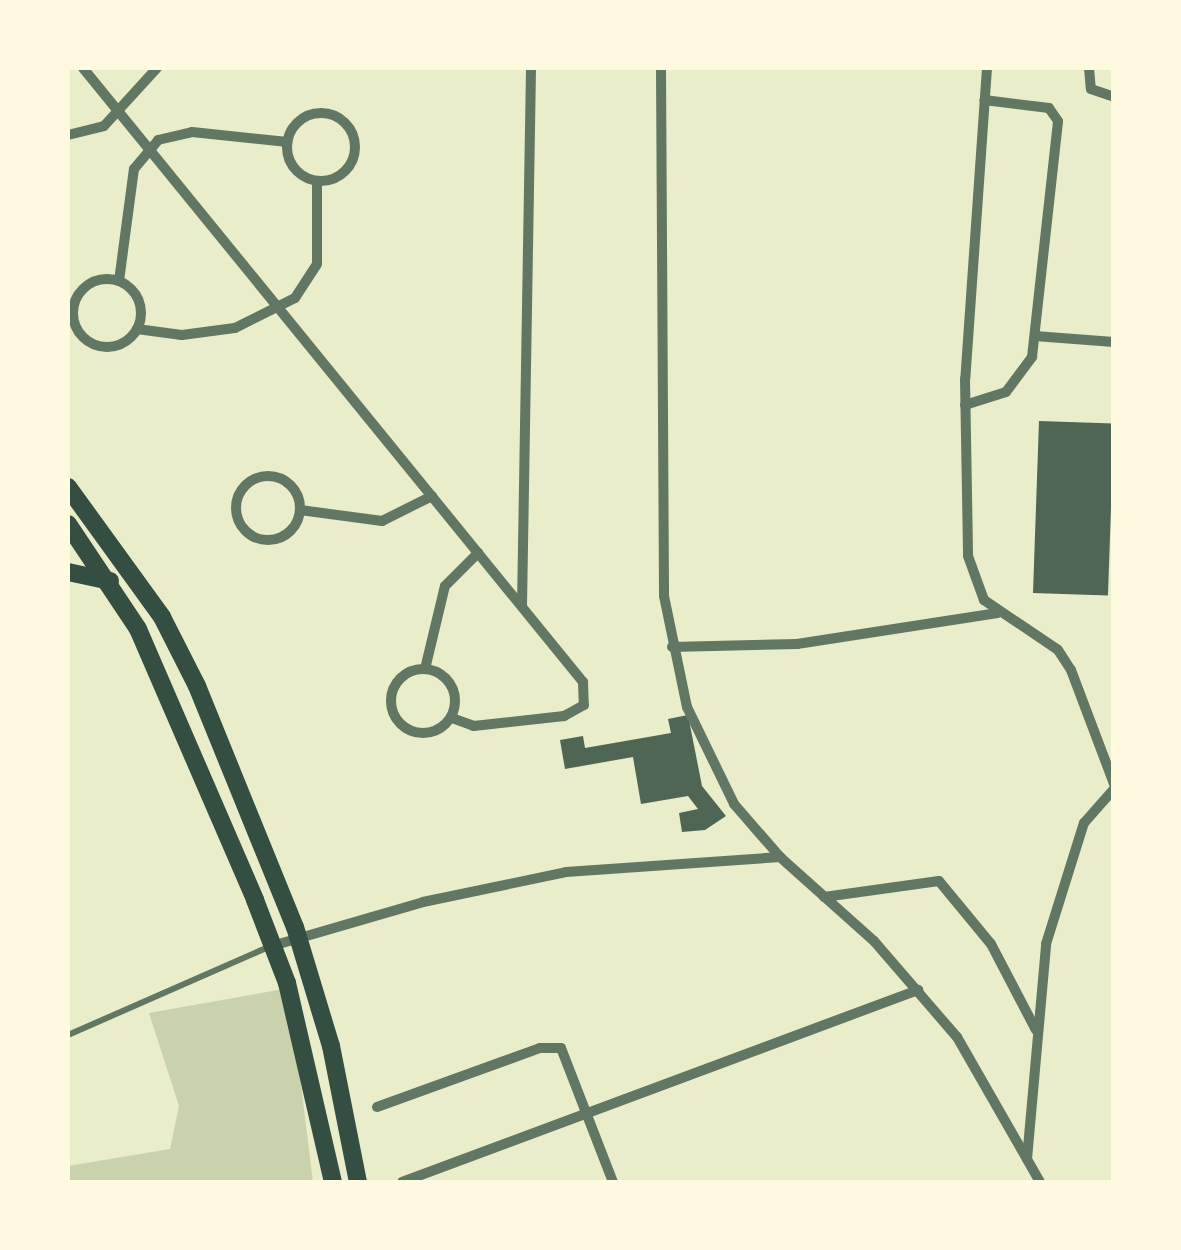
<!DOCTYPE html>
<style>
body{margin:0}
#map{position:relative;width:1181px;height:1250px;overflow:hidden;background:#e9edc9;font-family:Poppins,sans-serif}
div>[style]{position:absolute}
.green>*{inset:0;background:#cad2ad}
.building>*{inset:0;background:#4f6655;transform-origin:0 0}
.service>*{height:6px;margin:-3px;padding:0 3px;transform-origin:3px;border-radius:3px;background:#617663}
.minor>*{height:10px;margin:-5px;padding:0 5px;transform-origin:5px;border-radius:5px;background:#617663}
.minor>.ring{margin:-5px;padding:0;box-sizing:content-box;background:none;border:10px solid #617663;border-radius:50%}
.secondary>*{height:18px;margin:-9px;padding:0 9px;transform-origin:9px;border-radius:9px;background:#344e41}
span{translate:-50% -50%;white-space:nowrap;text-align:center;line-height:1.15;-webkit-text-stroke:8px #fefae0;paint-order:stroke}
.frame{position:absolute;inset:0;border:70px solid #fefae0;pointer-events:none}
</style>
<div id="map">
<div class="green">
<i style="clip-path:polygon(289px 988px,313px 1182px,68px 1182px,68px 1166px,170px 1149px,179px 1106px,149px 1013px)"></i>
</div>
<div class="building">
<i style="left:1039px;top:421px;width:75px;height:172px;rotate:2deg"></i>
<i style="clip-path:polygon(688px 715px,702px 786px,726px 816px,705px 830px,682px 832px,679px 813px,698px 809px,688px 796px,641px 804px,633px 757px,565px 769px,560px 740px,583px 736px,585px 748px,671px 733px,668px 719px)"></i>
</div>
<div class="service">
<i style="left:68px;top:1035px;width:222px;rotate:-23.7deg"></i>
</div>
<div class="minor">
<i style="left:83px;top:68px;width:792px;rotate:50.84deg"></i>
<i style="left:583px;top:682px;width:23px;rotate:88deg"></i>
<i style="left:584px;top:705px;width:23px;rotate:151deg"></i>
<i style="left:564px;top:716px;width:91px;rotate:173.7deg"></i>
<i style="left:474px;top:726px;width:23px;rotate:-160deg"></i>
<i style="left:661px;top:68px;width:528px;rotate:89.67deg"></i>
<i style="left:664px;top:596px;width:113px;rotate:78.3deg"></i>
<i style="left:687px;top:707px;width:108px;rotate:64.1deg"></i>
<i style="left:734px;top:804px;width:70px;rotate:49deg"></i>
<i style="left:780px;top:857px;width:126px;rotate:41.8deg"></i>
<i style="left:874px;top:941px;width:127px;rotate:49.2deg"></i>
<i style="left:957px;top:1037px;width:167px;rotate:60.2deg"></i>
<i style="left:987px;top:68px;width:312px;rotate:94deg"></i>
<i style="left:965px;top:379px;width:177px;rotate:89deg"></i>
<i style="left:968px;top:556px;width:47px;rotate:70deg"></i>
<i style="left:984px;top:600px;width:89px;rotate:34deg"></i>
<i style="left:1058px;top:650px;width:24px;rotate:57deg"></i>
<i style="left:1071px;top:670px;width:122px;rotate:69.3deg"></i>
<i style="left:1089px;top:68px;width:21px;rotate:85deg"></i>
<i style="left:1091px;top:89px;width:24px;rotate:19deg"></i>
<i class="ring" style="left:287px;top:113px;width:58px;height:58px"></i>
<i style="left:68px;top:135px;width:37px;rotate:-14deg"></i>
<i style="left:104px;top:126px;width:79px;rotate:-47.6deg"></i>
<i class="ring" style="left:73px;top:279px;width:58px;height:58px"></i>
<i style="left:119px;top:281px;width:113px;rotate:-82.4deg"></i>
<i style="left:134px;top:169px;width:38px;rotate:-50deg"></i>
<i style="left:158px;top:140px;width:35px;rotate:-13deg"></i>
<i style="left:192px;top:132px;width:96px;rotate:6deg"></i>
<i style="left:137px;top:329px;width:45px;rotate:7.6deg"></i>
<i style="left:182px;top:335px;width:53px;rotate:-7.5deg"></i>
<i style="left:235px;top:328px;width:67px;rotate:-26.6deg"></i>
<i style="left:295px;top:298px;width:40px;rotate:-57.1deg"></i>
<i style="left:317px;top:264px;width:83px;rotate:-90deg"></i>
<i style="left:1035px;top:336px;width:79px;rotate:4.3deg"></i>
<i style="left:965px;top:405px;width:43px;rotate:-17.6deg"></i>
<i style="left:1006px;top:392px;width:44px;rotate:-53.4deg"></i>
<i style="left:1032px;top:357px;width:237px;rotate:-83.7deg"></i>
<i style="left:1058px;top:121px;width:16px;rotate:-125deg"></i>
<i style="left:1049px;top:108px;width:65px;rotate:-173deg"></i>
<i class="ring" style="left:236px;top:476px;width:54px;height:54px"></i>
<i style="left:300px;top:510px;width:83px;rotate:7.6deg"></i>
<i style="left:382px;top:521px;width:56px;rotate:-26.6deg"></i>
<i style="left:522px;top:606px;width:538px;rotate:-89.04deg"></i>
<i style="left:672px;top:647px;width:125px;rotate:-1.4deg"></i>
<i style="left:797px;top:644px;width:203px;rotate:-8.8deg"></i>
<i class="ring" style="left:391px;top:669px;width:54px;height:54px"></i>
<i style="left:425px;top:669px;width:85px;rotate:-76.5deg"></i>
<i style="left:445px;top:586px;width:47px;rotate:-45deg"></i>
<i style="left:824px;top:897px;width:116px;rotate:-7.9deg"></i>
<i style="left:939px;top:881px;width:82px;rotate:50.5deg"></i>
<i style="left:991px;top:944px;width:97px;rotate:62.4deg"></i>
<i style="left:272px;top:946px;width:157px;rotate:-16.2deg"></i>
<i style="left:423px;top:902px;width:146px;rotate:-11.8deg"></i>
<i style="left:566px;top:872px;width:215px;rotate:-4deg"></i>
<i style="left:377px;top:1107px;width:173px;rotate:-19.9deg"></i>
<i style="left:540px;top:1048px;width:21px"></i>
<i style="left:561px;top:1048px;width:144px;rotate:68.8deg"></i>
<i style="left:1027px;top:1159px;width:216px;rotate:-84.9deg"></i>
<i style="left:1046px;top:944px;width:127px;rotate:-72.6deg"></i>
<i style="left:1084px;top:823px;width:45px;rotate:-48.6deg"></i>
<i style="left:402px;top:1182px;width:551px;rotate:-20.41deg"></i>
</div>
<div class="secondary">
<i style="left:68px;top:487px;width:160px;rotate:54.1deg"></i>
<i style="left:162px;top:617px;width:77px;rotate:63.1deg"></i>
<i style="left:197px;top:686px;width:260px;rotate:67.9deg"></i>
<i style="left:295px;top:927px;width:124px;rotate:73.2deg"></i>
<i style="left:331px;top:1046px;width:139px;rotate:78.8deg"></i>
<i style="left:68px;top:524px;width:126px;rotate:56.3deg"></i>
<i style="left:138px;top:629px;width:295px;rotate:66.6deg"></i>
<i style="left:255px;top:900px;width:89px;rotate:68.9deg"></i>
<i style="left:287px;top:983px;width:204px;rotate:77deg"></i>
<i style="left:68px;top:572px;width:43px;rotate:12.1deg"></i>
</div>
<div class="frame"></div>
</div>
